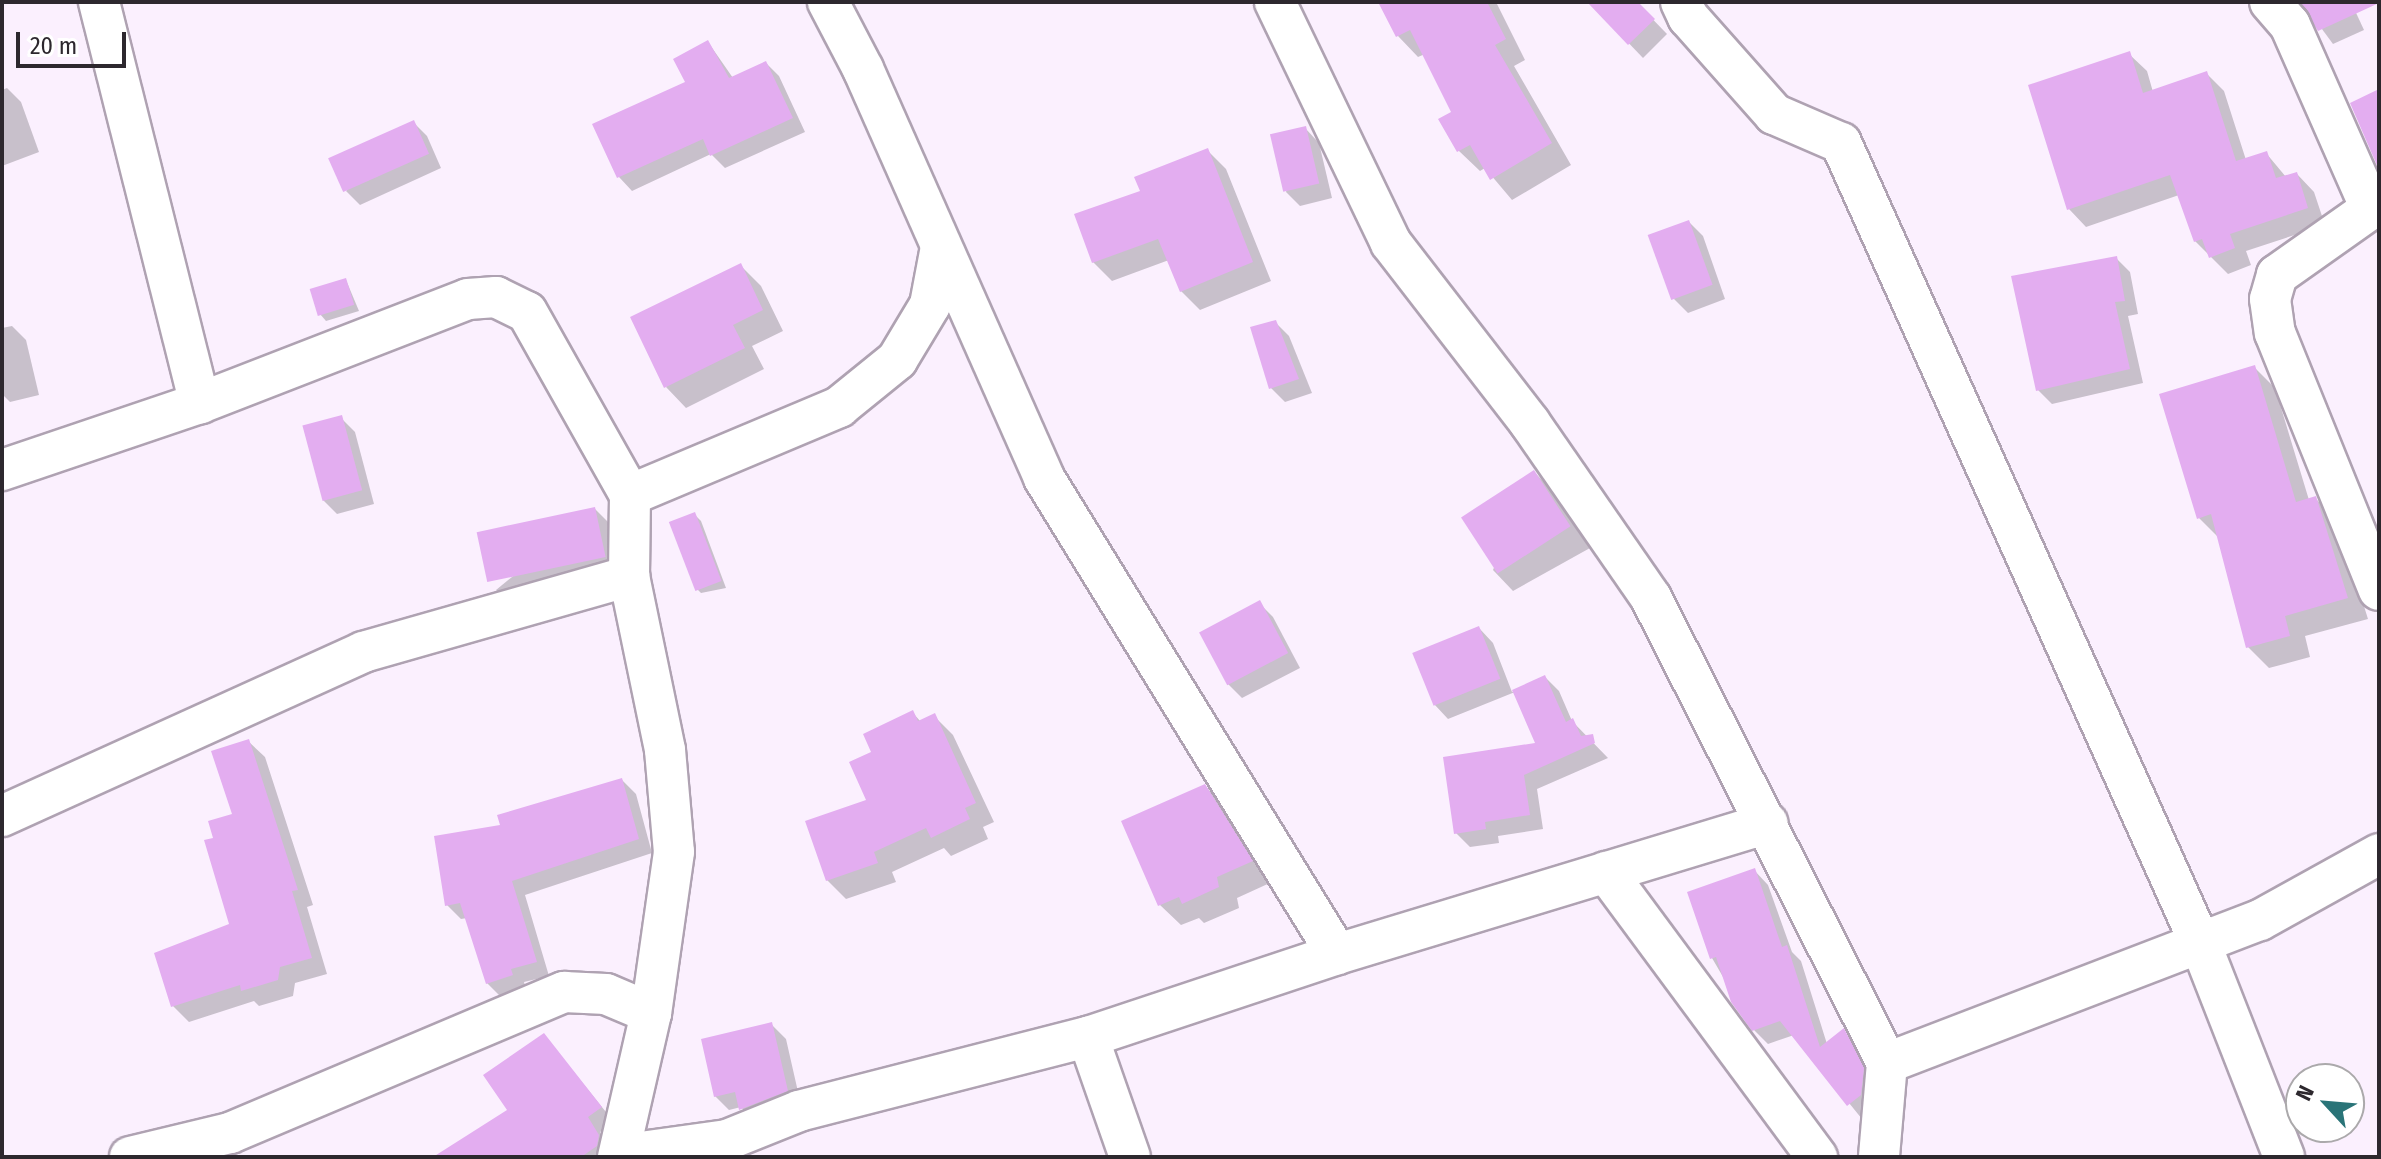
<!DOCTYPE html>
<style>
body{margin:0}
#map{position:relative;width:2381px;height:1159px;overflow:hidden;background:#fbf0fe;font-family:"Fira Sans Condensed",sans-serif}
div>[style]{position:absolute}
.shadow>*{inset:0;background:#0003}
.building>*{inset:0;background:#e3adf0;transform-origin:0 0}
.roads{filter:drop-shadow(2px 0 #afa2b2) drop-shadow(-2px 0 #afa2b2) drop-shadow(0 2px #afa2b2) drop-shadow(0 -2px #afa2b2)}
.street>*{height:40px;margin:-20px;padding:0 20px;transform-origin:20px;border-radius:20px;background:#fff}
span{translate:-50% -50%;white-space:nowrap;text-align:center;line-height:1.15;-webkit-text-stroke:6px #fff;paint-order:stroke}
.frame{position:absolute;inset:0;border:4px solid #2d282e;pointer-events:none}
.north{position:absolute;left:2285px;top:1063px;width:80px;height:80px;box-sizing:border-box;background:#fff;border:2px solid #aba9ab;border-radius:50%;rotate:296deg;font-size:22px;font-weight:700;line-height:32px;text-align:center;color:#2d282e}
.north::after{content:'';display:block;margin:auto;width:28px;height:36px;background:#2a7478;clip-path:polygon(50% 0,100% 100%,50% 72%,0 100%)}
.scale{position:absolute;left:16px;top:32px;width:110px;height:36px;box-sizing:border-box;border:4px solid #2d282e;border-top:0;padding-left:10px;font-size:24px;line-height:28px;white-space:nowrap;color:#2d282e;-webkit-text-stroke:6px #fff;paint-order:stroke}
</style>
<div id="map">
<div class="shadow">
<i style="clip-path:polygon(1380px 2px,1496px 2px,1525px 60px,1514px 66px,1571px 165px,1512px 200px,1485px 168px,1480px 171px,1459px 151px,1454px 112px,1425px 54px,1418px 57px,1398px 36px)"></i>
<i style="clip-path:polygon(1605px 2px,1636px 2px,1667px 34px,1643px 58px,1597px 10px)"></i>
<i style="clip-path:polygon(2302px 2px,2351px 2px,2364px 30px,2333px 44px)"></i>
<i style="clip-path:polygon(708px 42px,733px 78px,766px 63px,779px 76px,805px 132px,725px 168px,711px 154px,632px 191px,619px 177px,595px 125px,688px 82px)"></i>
<i style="clip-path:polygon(2129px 54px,2147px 71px,2153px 92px,2207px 74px,2224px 91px,2246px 160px,2266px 153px,2286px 177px,2297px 174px,2314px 192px,2325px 225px,2246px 251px,2251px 265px,2228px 274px,2195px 241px,2179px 195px,2086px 227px,2069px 209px,2030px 86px)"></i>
<i style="clip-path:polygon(7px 88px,21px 102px,39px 152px,2px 166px,2px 90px)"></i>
<i style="clip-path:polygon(413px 122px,427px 136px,441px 168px,360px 205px,346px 191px)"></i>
<i style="clip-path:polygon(1305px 128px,1319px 143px,1332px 198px,1300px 206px,1286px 192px)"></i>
<i style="clip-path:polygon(1207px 150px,1226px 169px,1271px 281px,1200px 310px,1181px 291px,1169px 260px,1112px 281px,1093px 262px,1142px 192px)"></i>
<i style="clip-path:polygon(1689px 222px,1703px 236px,1725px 299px,1688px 313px,1674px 299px)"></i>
<i style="clip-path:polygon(2116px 258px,2130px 272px,2138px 314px,2128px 316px,2143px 383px,2052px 404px,2038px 390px)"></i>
<i style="clip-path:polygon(740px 265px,761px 286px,783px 331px,752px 346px,764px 369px,686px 408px,666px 387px)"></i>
<i style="clip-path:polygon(346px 280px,359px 311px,326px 321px,320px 314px)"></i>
<i style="clip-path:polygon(1275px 322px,1289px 336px,1312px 393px,1285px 402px,1271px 388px)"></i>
<i style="clip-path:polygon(12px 326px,26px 340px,39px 395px,10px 402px,2px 394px,2px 328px)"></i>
<i style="clip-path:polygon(2254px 367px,2275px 388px,2309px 500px,2316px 499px,2337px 520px,2368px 619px,2305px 636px,2310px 657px,2269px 668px,2248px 647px,2219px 538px,2199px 518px)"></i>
<i style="clip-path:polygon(341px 418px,355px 432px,374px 504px,337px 514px,323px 500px)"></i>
<i style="clip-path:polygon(1534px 472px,1555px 493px,1590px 548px,1513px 591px,1493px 570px)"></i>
<i style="clip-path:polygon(595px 509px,609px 523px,619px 571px,510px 604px,496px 590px)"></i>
<i style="clip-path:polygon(694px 514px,701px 521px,726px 588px,701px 593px,694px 586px)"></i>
<i style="clip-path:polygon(1259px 603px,1273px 617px,1300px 668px,1242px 698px,1228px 684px)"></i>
<i style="clip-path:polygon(1479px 628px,1493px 643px,1512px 692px,1545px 677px,1559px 691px,1572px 721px,1608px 758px,1537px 789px,1543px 829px,1498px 836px,1499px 843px,1470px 847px,1456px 833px,1538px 745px,1515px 692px,1448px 719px,1434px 704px)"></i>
<i style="clip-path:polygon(913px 713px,921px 722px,934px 716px,953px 735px,994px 822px,983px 827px,988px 839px,951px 856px,944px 848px,892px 872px,896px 882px,846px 899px,827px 880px,869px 801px,874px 753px)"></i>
<i style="clip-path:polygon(248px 741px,265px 757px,313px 905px,307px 907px,327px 974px,295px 983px,293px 996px,259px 1006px,254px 1001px,189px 1022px,173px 1006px,231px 926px,215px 839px,234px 815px)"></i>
<i style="clip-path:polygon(622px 780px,636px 794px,652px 853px,525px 895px,549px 976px,524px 982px,526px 989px,501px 997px,487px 983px,467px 918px,461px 919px,447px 905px,502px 826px)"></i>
<i style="clip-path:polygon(1205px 786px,1226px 807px,1272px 882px,1237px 898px,1239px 908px,1204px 923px,1199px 918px,1181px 925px,1160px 905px)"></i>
<i style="clip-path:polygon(1754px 870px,1768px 885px,1792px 952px,1801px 961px,1827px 1044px,1843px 1031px,1857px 1045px,1877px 1083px,1862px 1119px,1794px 1035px,1768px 1044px,1754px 1030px,1712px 958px)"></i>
<i style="clip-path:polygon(772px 1025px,786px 1039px,801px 1105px,755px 1123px,741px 1107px,729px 1110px,715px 1096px)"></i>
<i style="clip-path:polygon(544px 1035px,614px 1122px,600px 1132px,611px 1157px,437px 1157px,510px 1111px)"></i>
</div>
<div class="building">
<i style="clip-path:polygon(1378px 2px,1487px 2px,1506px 39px,1495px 45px,1552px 143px,1490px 180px,1470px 145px,1457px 152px,1438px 119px,1451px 112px,1410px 30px,1396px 37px)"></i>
<i style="clip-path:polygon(1587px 2px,1638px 2px,1655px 19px,1628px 45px)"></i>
<i style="clip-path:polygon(2300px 2px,2379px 2px,2379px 3px,2318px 31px)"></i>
<i style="clip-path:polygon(708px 40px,729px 78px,766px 61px,793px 118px,710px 156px,703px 139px,617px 178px,592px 124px,685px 82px,673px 59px)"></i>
<i style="clip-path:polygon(2130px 51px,2143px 93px,2207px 71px,2236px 161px,2267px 151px,2276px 178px,2297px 172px,2308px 208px,2230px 234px,2235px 248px,2209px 258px,2202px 239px,2194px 242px,2170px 175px,2067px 210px,2028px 85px)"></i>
<i style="clip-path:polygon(2379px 89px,2379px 170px,2350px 103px)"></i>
<i style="left:414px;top:120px;width:37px;height:94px;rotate:66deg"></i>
<i style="left:1306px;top:126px;width:59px;height:37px;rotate:77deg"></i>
<i style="clip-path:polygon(1208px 148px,1253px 262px,1180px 292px,1158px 239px,1092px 263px,1074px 214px,1140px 191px,1134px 177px)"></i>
<i style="left:1689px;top:220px;width:69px;height:44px;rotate:70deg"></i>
<i style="clip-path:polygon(2117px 256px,2125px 301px,2115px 302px,2130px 369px,2036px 391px,2011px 276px)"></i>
<i style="clip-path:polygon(741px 263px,763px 310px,733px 325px,745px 348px,664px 388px,630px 317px)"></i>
<i style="left:346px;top:278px;width:28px;height:38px;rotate:73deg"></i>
<i style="clip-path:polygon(1276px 320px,1299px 379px,1269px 389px,1250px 327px)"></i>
<i style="clip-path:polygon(2255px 365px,2296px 502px,2316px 496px,2348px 598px,2285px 616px,2290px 636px,2246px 648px,2211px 514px,2197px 519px,2159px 394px)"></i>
<i style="left:342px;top:415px;width:78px;height:41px;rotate:75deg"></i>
<i style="left:1534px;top:470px;width:67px;height:87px;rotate:57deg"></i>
<i style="left:595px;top:507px;width:51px;height:121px;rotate:78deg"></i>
<i style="left:695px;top:512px;width:74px;height:28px;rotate:69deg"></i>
<i style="left:1260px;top:600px;width:60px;height:69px;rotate:62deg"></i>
<i style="left:1479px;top:626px;width:57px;height:72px;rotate:68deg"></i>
<i style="clip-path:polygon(1545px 675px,1566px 722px,1573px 718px,1581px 736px,1593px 734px,1595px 743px,1524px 775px,1530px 815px,1485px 822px,1486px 829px,1454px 834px,1443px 757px,1535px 743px,1512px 690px)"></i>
<i style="clip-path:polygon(913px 710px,918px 721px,935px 713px,976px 803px,965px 808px,970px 819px,931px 838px,926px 828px,874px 852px,878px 863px,826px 881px,805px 821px,866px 800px,849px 762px,871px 752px,863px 734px)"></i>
<i style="clip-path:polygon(249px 739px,298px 890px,292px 891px,312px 958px,280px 967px,278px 980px,241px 991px,240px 985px,171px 1007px,154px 953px,229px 924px,204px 840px,213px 838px,208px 821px,232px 814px,211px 751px)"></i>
<i style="clip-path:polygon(622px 778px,639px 839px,512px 881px,537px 962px,511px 969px,513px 975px,486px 984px,460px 903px,445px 906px,434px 836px,500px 825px,497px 815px)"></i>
<i style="clip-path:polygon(1205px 784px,1253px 861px,1217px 877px,1219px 887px,1182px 904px,1179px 897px,1158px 906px,1121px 821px)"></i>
<i style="clip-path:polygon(1755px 868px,1782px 947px,1787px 945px,1820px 1047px,1844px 1028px,1864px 1068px,1861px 1095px,1847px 1106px,1780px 1021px,1752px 1031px,1731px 1002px,1716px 957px,1710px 959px,1687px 892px)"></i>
<i style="clip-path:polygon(772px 1022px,788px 1091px,739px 1110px,735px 1092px,714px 1097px,701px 1039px)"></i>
<i style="clip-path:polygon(544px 1033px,602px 1107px,588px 1117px,599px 1135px,597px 1146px,581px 1157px,433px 1157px,507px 1110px,483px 1075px)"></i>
</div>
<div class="roads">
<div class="street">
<i style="left:99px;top:2px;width:414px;rotate:75.9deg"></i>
<i style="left:828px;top:2px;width:76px;rotate:62.4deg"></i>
<i style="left:863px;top:69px;width:447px;rotate:66.1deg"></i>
<i style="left:1044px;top:478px;width:559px;rotate:58.39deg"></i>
<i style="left:1275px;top:2px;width:267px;rotate:64.3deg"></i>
<i style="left:1391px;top:243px;width:227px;rotate:52.3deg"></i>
<i style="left:1530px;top:423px;width:213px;rotate:55.3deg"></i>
<i style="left:1651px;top:598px;width:521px;rotate:63.09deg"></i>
<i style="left:1887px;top:1063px;width:94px;rotate:94.9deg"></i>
<i style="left:1681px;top:2px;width:17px;rotate:65deg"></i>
<i style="left:1688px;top:17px;width:130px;rotate:48.4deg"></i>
<i style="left:1774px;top:114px;width:73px;rotate:23.4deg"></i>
<i style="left:1841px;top:143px;width:879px;rotate:65.83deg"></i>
<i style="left:2201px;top:945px;width:228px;rotate:68.6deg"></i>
<i style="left:2270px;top:2px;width:30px;rotate:49deg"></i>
<i style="left:2290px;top:25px;width:201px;rotate:66.2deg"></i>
<i style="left:2379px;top:203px;width:125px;rotate:144.8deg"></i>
<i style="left:2277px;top:275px;width:25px;rotate:106deg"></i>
<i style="left:2270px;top:299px;width:34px;rotate:82deg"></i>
<i style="left:2275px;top:333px;width:277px;rotate:68deg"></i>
<i style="left:2px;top:470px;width:209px;rotate:-18.7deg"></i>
<i style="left:200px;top:403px;width:287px;rotate:-21.2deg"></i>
<i style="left:468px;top:299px;width:28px;rotate:-4deg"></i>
<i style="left:496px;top:297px;width:34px;rotate:26deg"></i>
<i style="left:527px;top:312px;width:210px;rotate:60.6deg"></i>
<i style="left:630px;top:495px;width:81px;rotate:90.7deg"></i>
<i style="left:629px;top:576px;width:178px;rotate:78.3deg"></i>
<i style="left:665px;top:750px;width:102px;rotate:85deg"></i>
<i style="left:674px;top:852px;width:163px;rotate:98.1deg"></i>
<i style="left:651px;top:1013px;width:148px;rotate:102.9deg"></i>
<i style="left:630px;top:495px;width:227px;rotate:-22.8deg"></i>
<i style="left:839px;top:407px;width:75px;rotate:-39deg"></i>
<i style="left:897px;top:360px;width:64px;rotate:-59deg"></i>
<i style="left:930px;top:305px;width:59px;rotate:-79.3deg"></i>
<i style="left:2px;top:816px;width:397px;rotate:-24.4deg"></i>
<i style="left:363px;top:652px;width:277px;rotate:-15.9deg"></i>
<i style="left:1606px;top:872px;width:355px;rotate:53.5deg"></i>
<i style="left:1088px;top:1037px;width:127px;rotate:70.7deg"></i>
<i style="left:1887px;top:1063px;width:399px;rotate:-21deg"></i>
<i style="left:2260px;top:920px;width:136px;rotate:-29deg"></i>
<i style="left:619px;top:1155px;width:109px;rotate:-7.9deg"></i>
<i style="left:727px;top:1140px;width:78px;rotate:-21.9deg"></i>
<i style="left:799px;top:1111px;width:298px;rotate:-14.4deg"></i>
<i style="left:1088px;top:1037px;width:262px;rotate:-18.4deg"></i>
<i style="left:1337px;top:954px;width:450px;rotate:-16.9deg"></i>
<i style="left:130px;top:1157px;width:103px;rotate:-13.5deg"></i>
<i style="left:230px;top:1133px;width:363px;rotate:-22.9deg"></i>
<i style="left:564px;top:992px;width:42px;rotate:2.7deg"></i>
<i style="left:606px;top:994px;width:49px;rotate:22.9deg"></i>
</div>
</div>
<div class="frame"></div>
<div class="north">N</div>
<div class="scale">20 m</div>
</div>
